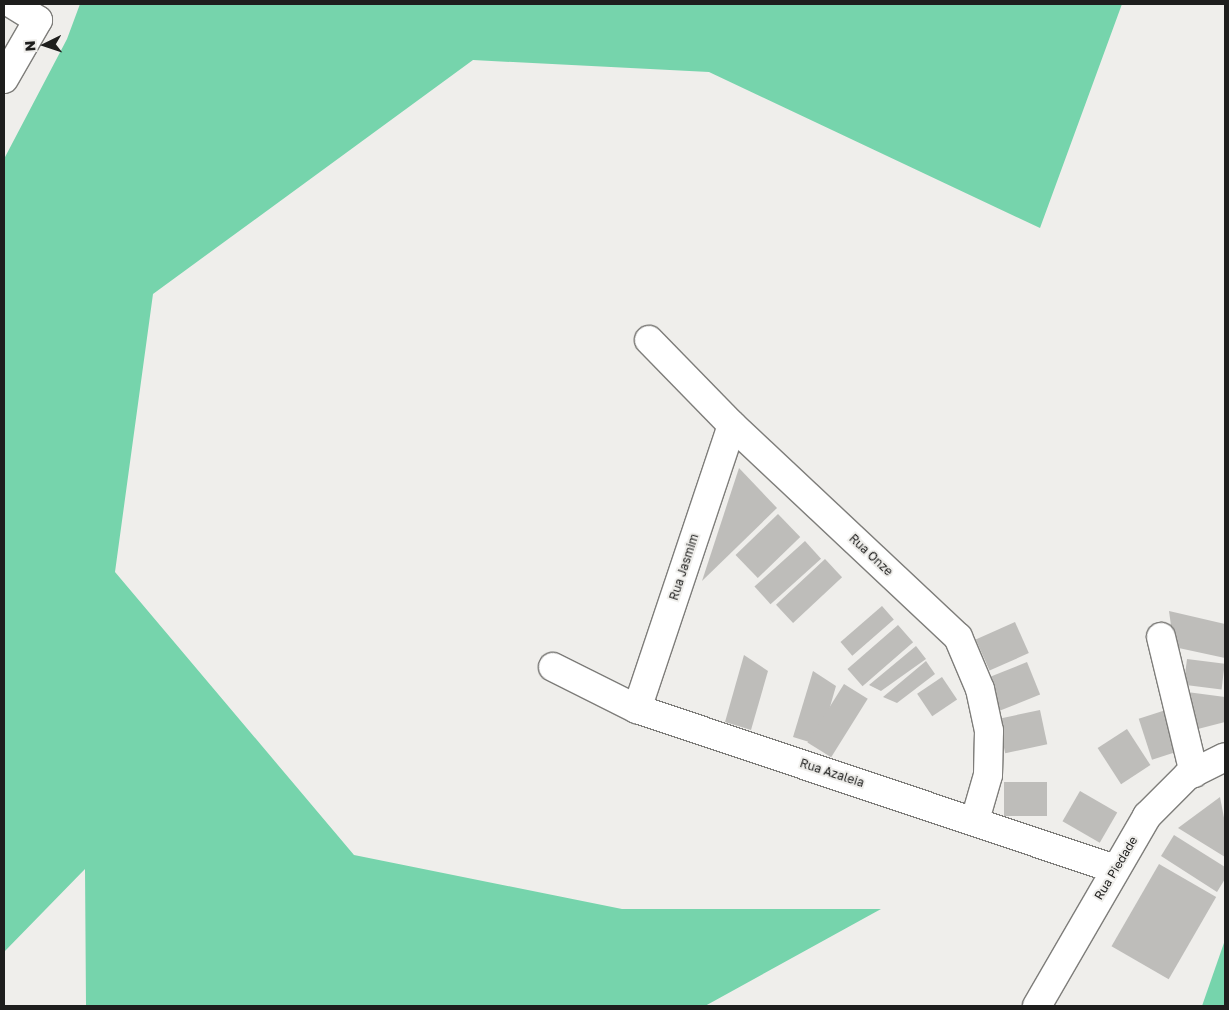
<!DOCTYPE html>
<style>
body{margin:0}
#map{position:relative;width:1229px;height:1010px;overflow:hidden;background:#efeeeb;font-family:"Golos Text",sans-serif}
div>[style]{position:absolute}
.green>*{inset:0;background:#76d4ac}
.building>*{inset:0;background:#bebdba;transform-origin:0 0}
.roads{filter:drop-shadow(1px 0 #7e7d7a) drop-shadow(-1px 0 #7e7d7a) drop-shadow(0 1px #7e7d7a) drop-shadow(0 -1px #7e7d7a)}
.minor>*{height:28px;margin:-14px;padding:0 14px;transform-origin:14px;border-radius:14px;background:#fff}
span{translate:-50% -50%;white-space:nowrap;text-align:center;line-height:1.15;-webkit-text-stroke:4px #efeeeb;paint-order:stroke}
.street-label{font-size:12px;color:#1e1e1d}
.frame{position:absolute;inset:0;border:5px solid #1e1e1d;pointer-events:none}
.north{position:absolute;left:20px;top:20px;width:50px;height:50px;-webkit-text-stroke:4px #efeeeb;paint-order:stroke;rotate:266deg;font-size:14px;font-weight:700;line-height:20px;text-align:center;color:#1e1e1d}
.north::after{content:'';display:block;margin:auto;width:18px;height:22px;background:#1e1e1d;clip-path:polygon(50% 0,100% 100%,50% 72%,0 100%)}
</style>
<div id="map">
<div class="green">
<i style="clip-path:polygon(80px 4px,1122px 4px,1040px 228px,709px 72px,473px 60px,153px 294px,115px 572px,354px 855px,622px 909px,881px 909px,705px 1006px,86px 1006px,85px 869px,4px 952px,4px 159px,67px 39px)"></i>
<i style="clip-path:polygon(1225px 940px,1225px 1006px,1202px 1006px)"></i>
</div>
<div class="building">
<i style="clip-path:polygon(739px 468px,777px 508px,702px 581px)"></i>
<i style="left:778px;top:514px;width:32px;height:59px;rotate:46deg"></i>
<i style="left:805px;top:541px;width:24px;height:68px;rotate:48deg"></i>
<i style="left:825px;top:559px;width:25px;height:67px;rotate:47deg"></i>
<i style="left:882px;top:606px;width:18px;height:55px;rotate:49deg"></i>
<i style="clip-path:polygon(1169px 611px,1225px 624px,1225px 658px,1174px 647px)"></i>
<i style="left:1015px;top:622px;width:34px;height:43px;rotate:66deg"></i>
<i style="left:898px;top:625px;width:23px;height:67px;rotate:49deg"></i>
<i style="clip-path:polygon(916px 646px,926px 659px,881px 691px,869px 685px)"></i>
<i style="clip-path:polygon(744px 655px,768px 671px,751px 730px,725px 722px)"></i>
<i style="left:1187px;top:659px;width:38px;height:26px;rotate:7deg"></i>
<i style="clip-path:polygon(926px 661px,935px 674px,897px 703px,883px 697px)"></i>
<i style="left:1027px;top:662px;width:35px;height:43px;rotate:68deg"></i>
<i style="clip-path:polygon(813px 671px,836px 686px,819px 745px,793px 737px)"></i>
<i style="left:942px;top:677px;width:27px;height:30px;rotate:56deg"></i>
<i style="left:844px;top:684px;width:28px;height:69px;rotate:32deg"></i>
<i style="clip-path:polygon(1187px 692px,1225px 697px,1225px 722px,1194px 730px)"></i>
<i style="left:1172px;top:708px;width:43px;height:35px;rotate:72deg"></i>
<i style="left:1040px;top:710px;width:35px;height:43px;rotate:78deg"></i>
<i style="left:1127px;top:729px;width:43px;height:35px;rotate:57deg"></i>
<i style="left:1004px;top:782px;width:43px;height:34px"></i>
<i style="left:1080px;top:791px;width:43px;height:35px;rotate:30deg"></i>
<i style="clip-path:polygon(1220px 797px,1225px 823px,1225px 857px,1178px 828px)"></i>
<i style="clip-path:polygon(1174px 835px,1225px 867px,1225px 879px,1217px 892px,1161px 856px)"></i>
<i style="left:1159px;top:864px;width:66px;height:95px;rotate:30deg"></i>
</div>
<div class="roads">
<div class="minor">
<i style="left:4px;top:79px;width:68px;rotate:-60deg"></i>
<i style="left:38px;top:20px;width:31px;rotate:-148deg"></i>
<i style="left:649px;top:340px;width:119px;rotate:45.7deg"></i>
<i style="left:732px;top:425px;width:310px;rotate:43.2deg"></i>
<i style="left:958px;top:637px;width:56px;rotate:67.1deg"></i>
<i style="left:980px;top:689px;width:43px;rotate:77.9deg"></i>
<i style="left:989px;top:731px;width:44px;rotate:91.3deg"></i>
<i style="left:988px;top:775px;width:47px;rotate:106.1deg"></i>
<i style="left:1161px;top:637px;width:140px;rotate:76.4deg"></i>
<i style="left:553px;top:667px;width:94px;rotate:26.6deg"></i>
<i style="left:637px;top:709px;width:504px;rotate:18.51deg"></i>
<i style="left:637px;top:709px;width:299px;rotate:-71.5deg"></i>
<i style="left:1037px;top:1006px;width:220px;rotate:-59.9deg"></i>
<i style="left:1147px;top:816px;width:57px;rotate:-45deg"></i>
<i style="left:1187px;top:776px;width:42px;rotate:-26.6deg"></i>
</div>
</div>
<div class="street-label">
<span style="left:871px;top:555px;rotate:43deg">Rua Onze</span>
<span style="left:684px;top:567px;rotate:-72deg">Rua Jasmim</span>
<span style="left:832px;top:773px;rotate:18deg">Rua Azaleia</span>
<span style="left:1116px;top:868px;rotate:-59deg">Rua Piedade</span>
</div>
<div class="frame"></div>
<div class="north">N</div>
</div>
